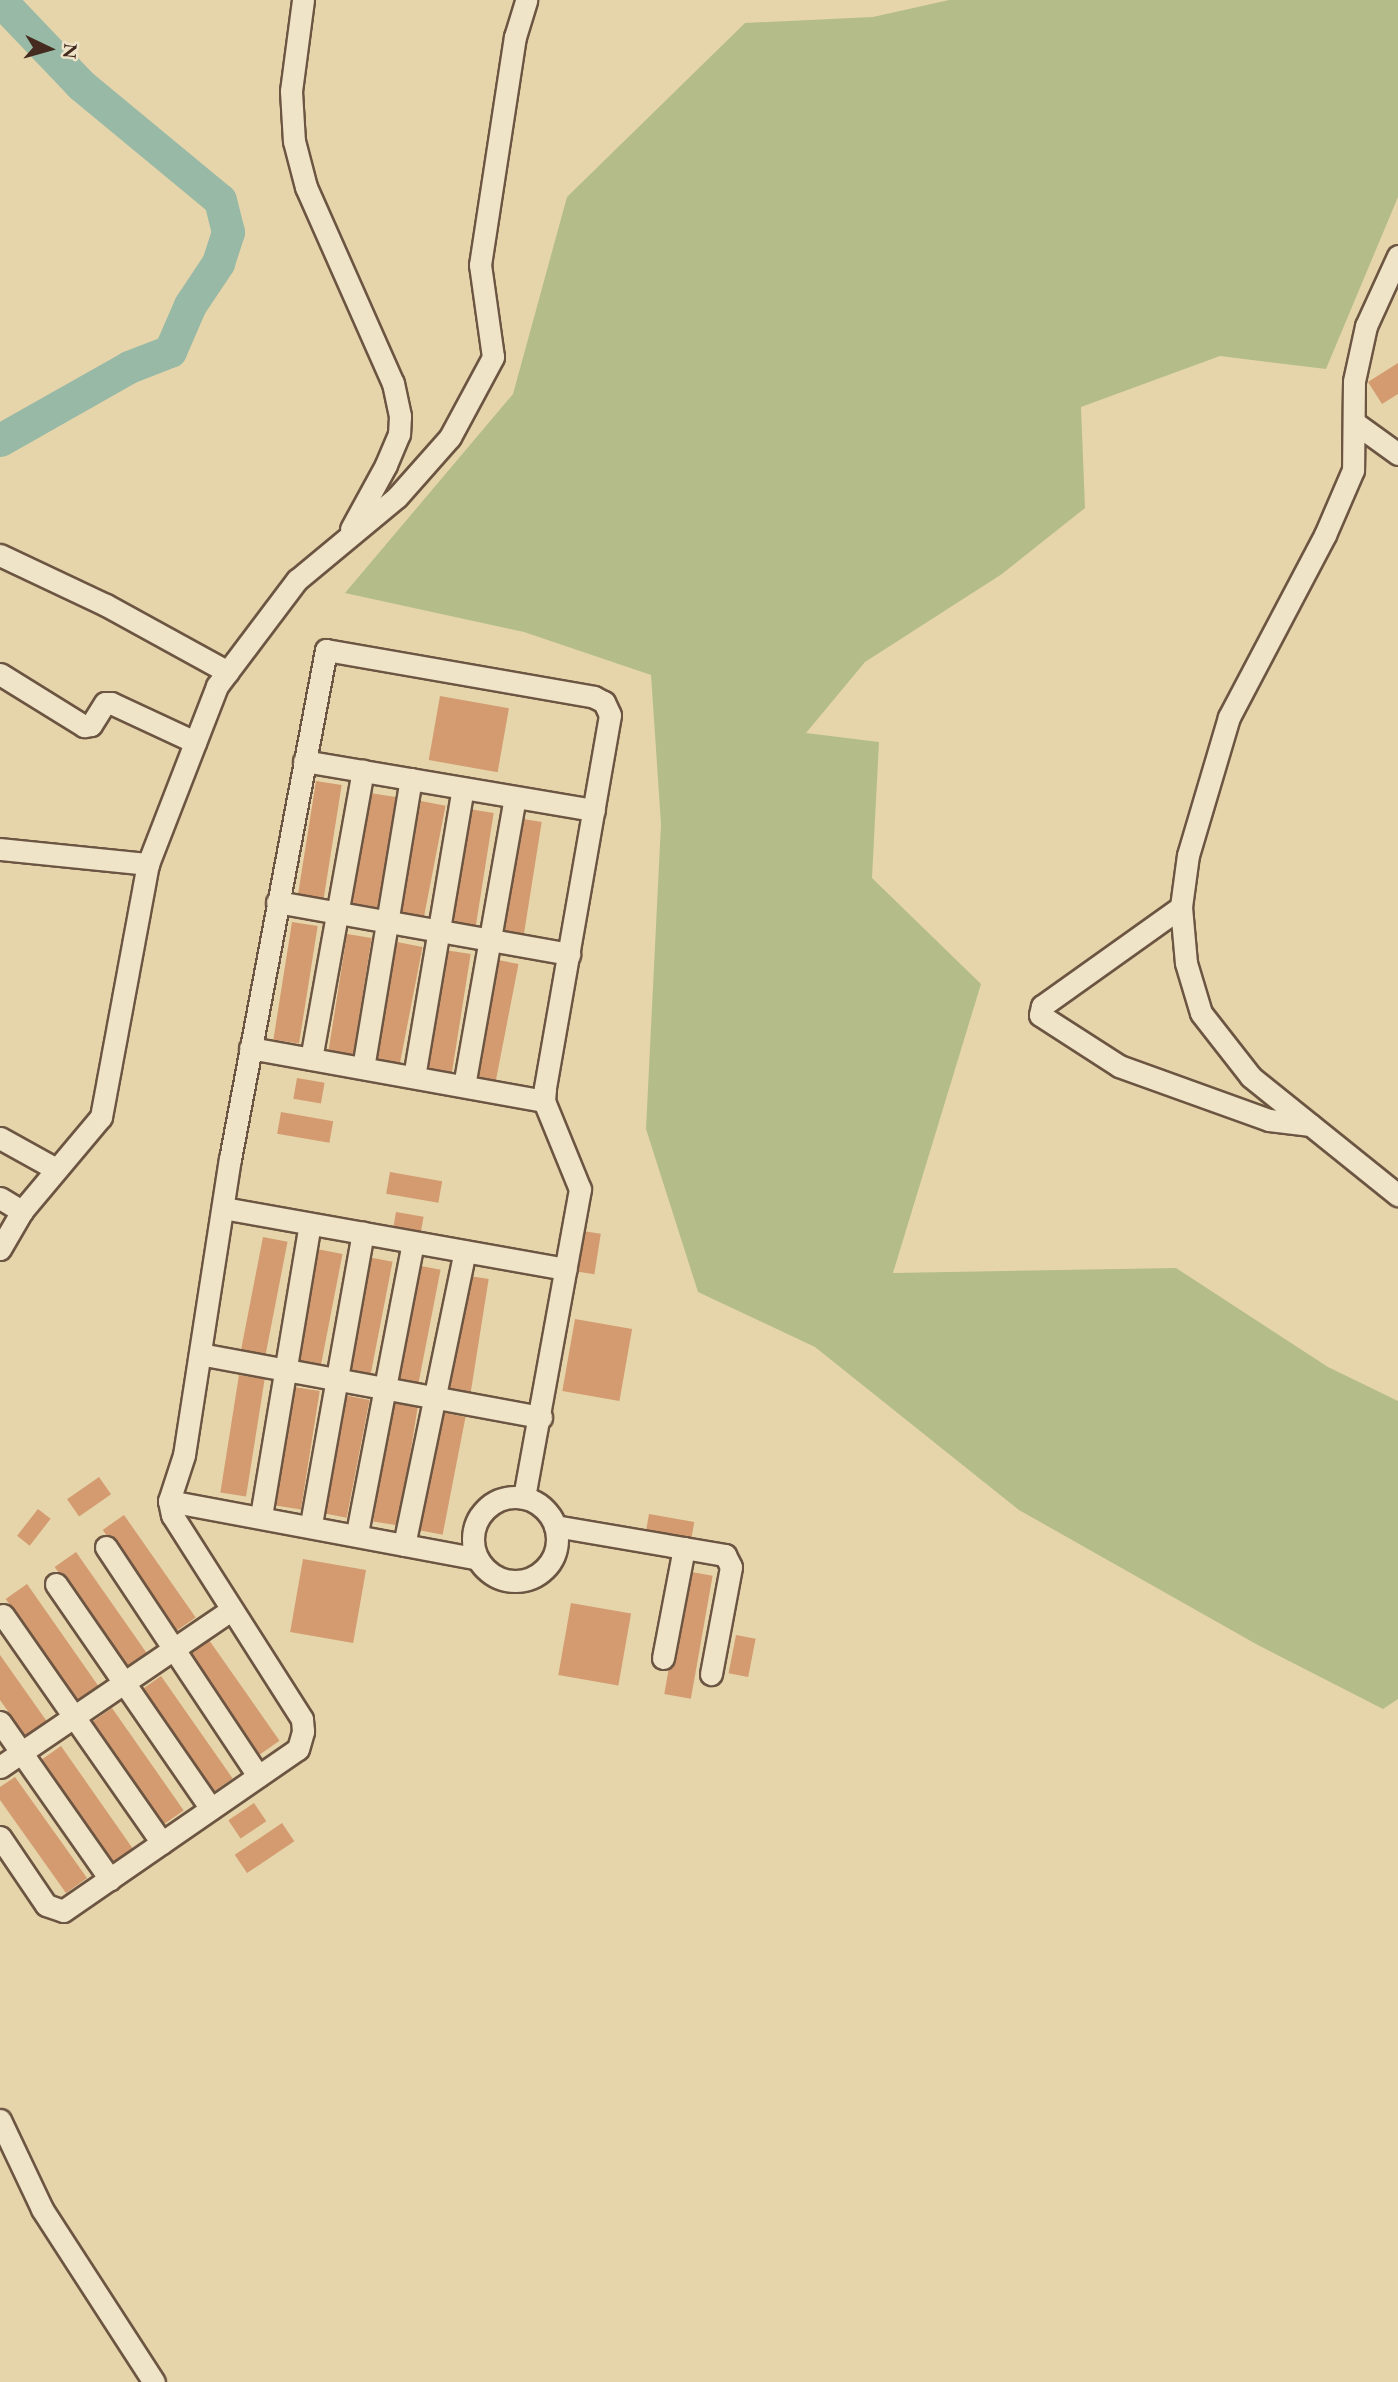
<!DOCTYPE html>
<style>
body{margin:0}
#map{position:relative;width:1398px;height:2382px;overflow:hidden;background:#e6d5ab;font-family:"EB Garamond",serif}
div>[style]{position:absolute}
.green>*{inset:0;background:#b4bd89}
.river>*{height:33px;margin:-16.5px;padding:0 16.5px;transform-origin:16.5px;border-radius:16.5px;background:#97b9a6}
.building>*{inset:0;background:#d39b6f;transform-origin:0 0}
.roads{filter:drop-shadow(2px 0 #6c5542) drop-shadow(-2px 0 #6c5542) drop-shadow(0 2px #6c5542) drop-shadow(0 -2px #6c5542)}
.minor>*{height:21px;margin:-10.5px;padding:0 10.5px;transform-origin:10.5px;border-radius:10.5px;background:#efe4c8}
.minor>.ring{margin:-10.5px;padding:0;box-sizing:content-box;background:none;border:21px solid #efe4c8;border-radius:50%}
span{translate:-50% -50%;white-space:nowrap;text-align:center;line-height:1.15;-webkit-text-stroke:6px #efe4c8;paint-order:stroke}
.north{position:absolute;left:14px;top:14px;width:70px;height:70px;-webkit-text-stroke:5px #efe4c8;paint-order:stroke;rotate:95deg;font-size:19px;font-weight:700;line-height:28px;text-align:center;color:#442a1f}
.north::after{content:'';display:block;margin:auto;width:24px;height:32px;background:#442a1f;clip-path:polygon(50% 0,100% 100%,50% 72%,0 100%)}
</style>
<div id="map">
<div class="green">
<i style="clip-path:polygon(949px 0,1398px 0,1398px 197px,1326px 369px,1220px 356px,1081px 407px,1085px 508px,1002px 574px,865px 662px,806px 733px,879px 742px,872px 878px,981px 984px,893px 1273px,1176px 1268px,1328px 1367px,1398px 1401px,1398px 1699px,1383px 1709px,1256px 1644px,1019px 1510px,815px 1347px,698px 1292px,646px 1129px,661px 824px,651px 675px,524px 632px,345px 593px,513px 394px,567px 197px,745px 23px,873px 17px)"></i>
</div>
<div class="river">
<i style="left:0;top:0;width:117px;rotate:46.4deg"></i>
<i style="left:81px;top:85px;width:180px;rotate:39.6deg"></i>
<i style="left:220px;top:200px;width:33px;rotate:76deg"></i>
<i style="left:228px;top:232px;width:33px;rotate:108deg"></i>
<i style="left:218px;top:263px;width:50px;rotate:123.7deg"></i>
<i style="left:190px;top:305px;width:50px;rotate:113.5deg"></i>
<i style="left:170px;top:351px;width:44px;rotate:158.7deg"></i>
<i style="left:129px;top:367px;width:148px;rotate:150.5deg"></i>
</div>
<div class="building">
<i style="clip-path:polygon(1398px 363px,1398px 394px,1382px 404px,1368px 382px)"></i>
<i style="left:440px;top:696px;width:70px;height:65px;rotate:10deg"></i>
<i style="left:316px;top:781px;width:26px;height:119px;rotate:9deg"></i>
<i style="left:370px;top:793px;width:26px;height:119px;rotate:9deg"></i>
<i style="left:421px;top:801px;width:25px;height:120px;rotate:11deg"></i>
<i style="left:469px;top:809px;width:25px;height:120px;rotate:9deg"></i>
<i style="left:517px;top:818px;width:25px;height:120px;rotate:9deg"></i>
<i style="left:292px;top:922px;width:26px;height:119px;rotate:9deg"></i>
<i style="left:347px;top:934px;width:25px;height:120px;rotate:9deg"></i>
<i style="left:397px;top:942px;width:26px;height:120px;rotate:11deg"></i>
<i style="left:445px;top:950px;width:26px;height:120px;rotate:9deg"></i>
<i style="left:493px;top:959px;width:26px;height:120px;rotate:11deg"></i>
<i style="left:297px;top:1078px;width:28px;height:21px;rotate:10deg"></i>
<i style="left:281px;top:1112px;width:53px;height:22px;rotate:10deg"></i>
<i style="left:390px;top:1172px;width:53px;height:22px;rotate:10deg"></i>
<i style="left:396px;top:1212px;width:28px;height:21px;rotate:10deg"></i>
<i style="left:583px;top:1231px;width:18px;height:41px;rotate:9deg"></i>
<i style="left:263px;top:1237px;width:25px;height:120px;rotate:11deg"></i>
<i style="left:317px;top:1249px;width:26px;height:120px;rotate:11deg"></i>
<i style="left:368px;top:1257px;width:25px;height:120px;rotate:11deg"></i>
<i style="left:416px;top:1265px;width:25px;height:120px;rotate:11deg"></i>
<i style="left:463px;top:1275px;width:26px;height:119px;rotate:9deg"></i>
<i style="left:575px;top:1319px;width:58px;height:73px;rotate:10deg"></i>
<i style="left:239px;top:1375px;width:26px;height:119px;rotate:9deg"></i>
<i style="left:294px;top:1387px;width:26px;height:120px;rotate:9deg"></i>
<i style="left:344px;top:1395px;width:26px;height:120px;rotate:11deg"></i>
<i style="left:392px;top:1403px;width:26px;height:120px;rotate:9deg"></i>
<i style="left:440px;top:1412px;width:26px;height:120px;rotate:11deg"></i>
<i style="left:99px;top:1477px;width:21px;height:39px;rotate:55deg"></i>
<i style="left:38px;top:1509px;width:16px;height:34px;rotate:38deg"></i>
<i style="left:649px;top:1514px;width:46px;height:22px;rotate:10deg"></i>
<i style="left:124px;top:1515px;width:125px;height:26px;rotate:55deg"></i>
<i style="left:76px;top:1552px;width:125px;height:26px;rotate:55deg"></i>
<i style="left:303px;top:1559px;width:64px;height:74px;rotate:10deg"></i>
<i style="left:686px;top:1571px;width:27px;height:125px;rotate:10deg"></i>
<i style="left:27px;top:1584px;width:125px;height:26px;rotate:55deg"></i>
<i style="left:571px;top:1603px;width:61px;height:73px;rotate:10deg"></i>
<i style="left:736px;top:1635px;width:20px;height:39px;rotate:11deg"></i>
<i style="left:209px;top:1640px;width:123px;height:25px;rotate:55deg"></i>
<i style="clip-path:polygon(0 1655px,48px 1723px,27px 1738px,0 1700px)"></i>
<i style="left:161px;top:1676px;width:125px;height:26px;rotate:55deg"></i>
<i style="left:112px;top:1708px;width:125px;height:26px;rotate:55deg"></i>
<i style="left:61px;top:1746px;width:125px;height:26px;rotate:55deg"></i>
<i style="clip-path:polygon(15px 1777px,87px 1878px,66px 1893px,0 1800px,0 1787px)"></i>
<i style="left:254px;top:1803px;width:22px;height:31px;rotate:56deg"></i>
<i style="left:282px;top:1823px;width:22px;height:57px;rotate:56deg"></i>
</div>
<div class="roads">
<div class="minor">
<i style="left:303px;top:0;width:92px;rotate:97.5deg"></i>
<i style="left:291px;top:91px;width:50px;rotate:86.6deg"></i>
<i style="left:294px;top:141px;width:48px;rotate:75.4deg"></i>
<i style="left:306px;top:187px;width:214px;rotate:66.1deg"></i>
<i style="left:393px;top:383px;width:34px;rotate:78deg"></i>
<i style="left:400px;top:416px;width:18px;rotate:93deg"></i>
<i style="left:399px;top:434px;width:34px;rotate:113deg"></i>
<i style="left:386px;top:465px;width:73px;rotate:118.7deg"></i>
<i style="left:1398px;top:256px;width:77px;rotate:114.6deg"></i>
<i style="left:1366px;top:326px;width:56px;rotate:102.3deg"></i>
<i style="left:1354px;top:381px;width:89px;rotate:90.6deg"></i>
<i style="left:1353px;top:470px;width:71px;rotate:113.3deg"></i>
<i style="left:1325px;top:535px;width:206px;rotate:117.8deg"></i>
<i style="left:1229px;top:717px;width:144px;rotate:106.5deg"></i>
<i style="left:1188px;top:855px;width:52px;rotate:97.7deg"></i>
<i style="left:1181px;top:907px;width:56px;rotate:84.9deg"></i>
<i style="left:1186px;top:963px;width:52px;rotate:73.3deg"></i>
<i style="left:1201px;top:1013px;width:81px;rotate:52deg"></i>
<i style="left:1251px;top:1077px;width:189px;rotate:38.8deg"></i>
<i style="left:1355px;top:423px;width:53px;rotate:35.8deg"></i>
<i style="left:0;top:555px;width:117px;rotate:25.3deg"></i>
<i style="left:106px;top:605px;width:139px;rotate:28.8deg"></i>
<i style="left:0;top:674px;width:99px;rotate:31.8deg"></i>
<i style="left:84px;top:726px;width:7px;rotate:-8deg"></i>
<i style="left:91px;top:725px;width:26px;rotate:-58deg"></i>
<i style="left:105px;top:703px;width:6px"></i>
<i style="left:111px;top:703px;width:93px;rotate:24.9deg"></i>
<i style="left:304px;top:761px;width:294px;rotate:9.6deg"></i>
<i style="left:0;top:849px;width:149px;rotate:5.8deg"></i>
<i style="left:277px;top:902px;width:297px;rotate:10.1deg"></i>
<i style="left:1181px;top:907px;width:171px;rotate:144.5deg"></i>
<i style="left:1042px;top:1006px;width:9px;rotate:103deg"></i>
<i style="left:1040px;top:1015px;width:94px;rotate:32.8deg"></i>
<i style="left:1119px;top:1066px;width:159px;rotate:19.8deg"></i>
<i style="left:1269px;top:1120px;width:42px;rotate:6.8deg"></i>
<i style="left:250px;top:1048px;width:299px;rotate:10.2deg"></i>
<i style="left:311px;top:1059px;width:293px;rotate:-79.8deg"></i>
<i style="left:363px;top:1068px;width:293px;rotate:-80.6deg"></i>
<i style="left:414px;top:1077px;width:293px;rotate:-80.4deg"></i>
<i style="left:464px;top:1086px;width:293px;rotate:-80deg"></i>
<i style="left:0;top:1138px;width:64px;rotate:29deg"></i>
<i style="left:0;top:1198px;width:26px;rotate:31deg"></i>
<i style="left:223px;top:1208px;width:348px;rotate:10.1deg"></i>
<i style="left:0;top:1249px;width:44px;rotate:-59.9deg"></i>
<i style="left:22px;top:1211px;width:123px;rotate:-50deg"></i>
<i style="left:101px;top:1117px;width:257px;rotate:-79.5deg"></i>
<i style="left:148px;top:864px;width:191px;rotate:-68.8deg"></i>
<i style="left:217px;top:686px;width:133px;rotate:-53deg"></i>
<i style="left:297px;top:580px;width:130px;rotate:-39.7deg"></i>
<i style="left:397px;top:497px;width:80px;rotate:-48.5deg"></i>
<i style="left:450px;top:437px;width:91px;rotate:-61.7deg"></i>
<i style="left:493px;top:357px;width:93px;rotate:-98deg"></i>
<i style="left:480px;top:265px;width:231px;rotate:-81.3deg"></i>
<i style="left:515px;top:37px;width:39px;rotate:-73deg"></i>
<i style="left:200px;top:1354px;width:347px;rotate:10.5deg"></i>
<i class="ring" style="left:473px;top:1497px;width:63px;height:63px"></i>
<i style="left:169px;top:1501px;width:314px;rotate:10.6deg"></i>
<i style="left:261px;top:1516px;width:296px;rotate:-80.5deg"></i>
<i style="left:311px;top:1524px;width:296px;rotate:-79.9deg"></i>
<i style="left:555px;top:1526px;width:131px;rotate:9.7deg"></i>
<i style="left:684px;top:1548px;width:112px;rotate:100.8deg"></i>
<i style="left:357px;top:1533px;width:296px;rotate:-79.1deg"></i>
<i style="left:404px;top:1545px;width:300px;rotate:-78.3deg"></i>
<i style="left:106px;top:1547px;width:275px;rotate:56.4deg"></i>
<i style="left:684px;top:1548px;width:42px;rotate:9.7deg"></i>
<i style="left:725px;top:1555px;width:13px;rotate:63deg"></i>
<i style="left:731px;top:1567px;width:109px;rotate:100.6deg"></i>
<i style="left:56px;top:1584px;width:273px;rotate:55.4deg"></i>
<i style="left:3px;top:1615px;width:278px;rotate:55.1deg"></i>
<i style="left:0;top:1722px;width:192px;rotate:55deg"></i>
<i style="left:0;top:1767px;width:279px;rotate:-34.2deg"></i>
<i style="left:0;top:1837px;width:82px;rotate:55.9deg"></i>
<i style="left:46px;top:1905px;width:18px;rotate:19deg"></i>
<i style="left:63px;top:1911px;width:285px;rotate:-34.6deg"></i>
<i style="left:298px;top:1749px;width:19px;rotate:-74deg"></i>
<i style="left:303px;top:1731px;width:12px;rotate:-95deg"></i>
<i style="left:302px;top:1719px;width:242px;rotate:-122.5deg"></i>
<i style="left:172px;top:1515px;width:14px;rotate:-102deg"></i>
<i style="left:169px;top:1501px;width:48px;rotate:-71.9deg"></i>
<i style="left:184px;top:1455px;width:300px;rotate:-81.2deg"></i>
<i style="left:230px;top:1159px;width:518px;rotate:-79.32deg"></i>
<i style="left:326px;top:650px;width:272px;rotate:9.9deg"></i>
<i style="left:594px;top:697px;width:11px;rotate:27deg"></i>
<i style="left:604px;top:702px;width:14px;rotate:65deg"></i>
<i style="left:610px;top:715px;width:380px;rotate:99.9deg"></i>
<i style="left:545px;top:1089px;width:12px;rotate:95deg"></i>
<i style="left:544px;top:1101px;width:95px;rotate:67.8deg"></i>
<i style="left:580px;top:1189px;width:314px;rotate:100.3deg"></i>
<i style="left:0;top:2120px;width:98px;rotate:64.7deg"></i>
<i style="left:42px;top:2209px;width:206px;rotate:57.1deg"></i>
</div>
</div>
<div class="north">N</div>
</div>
